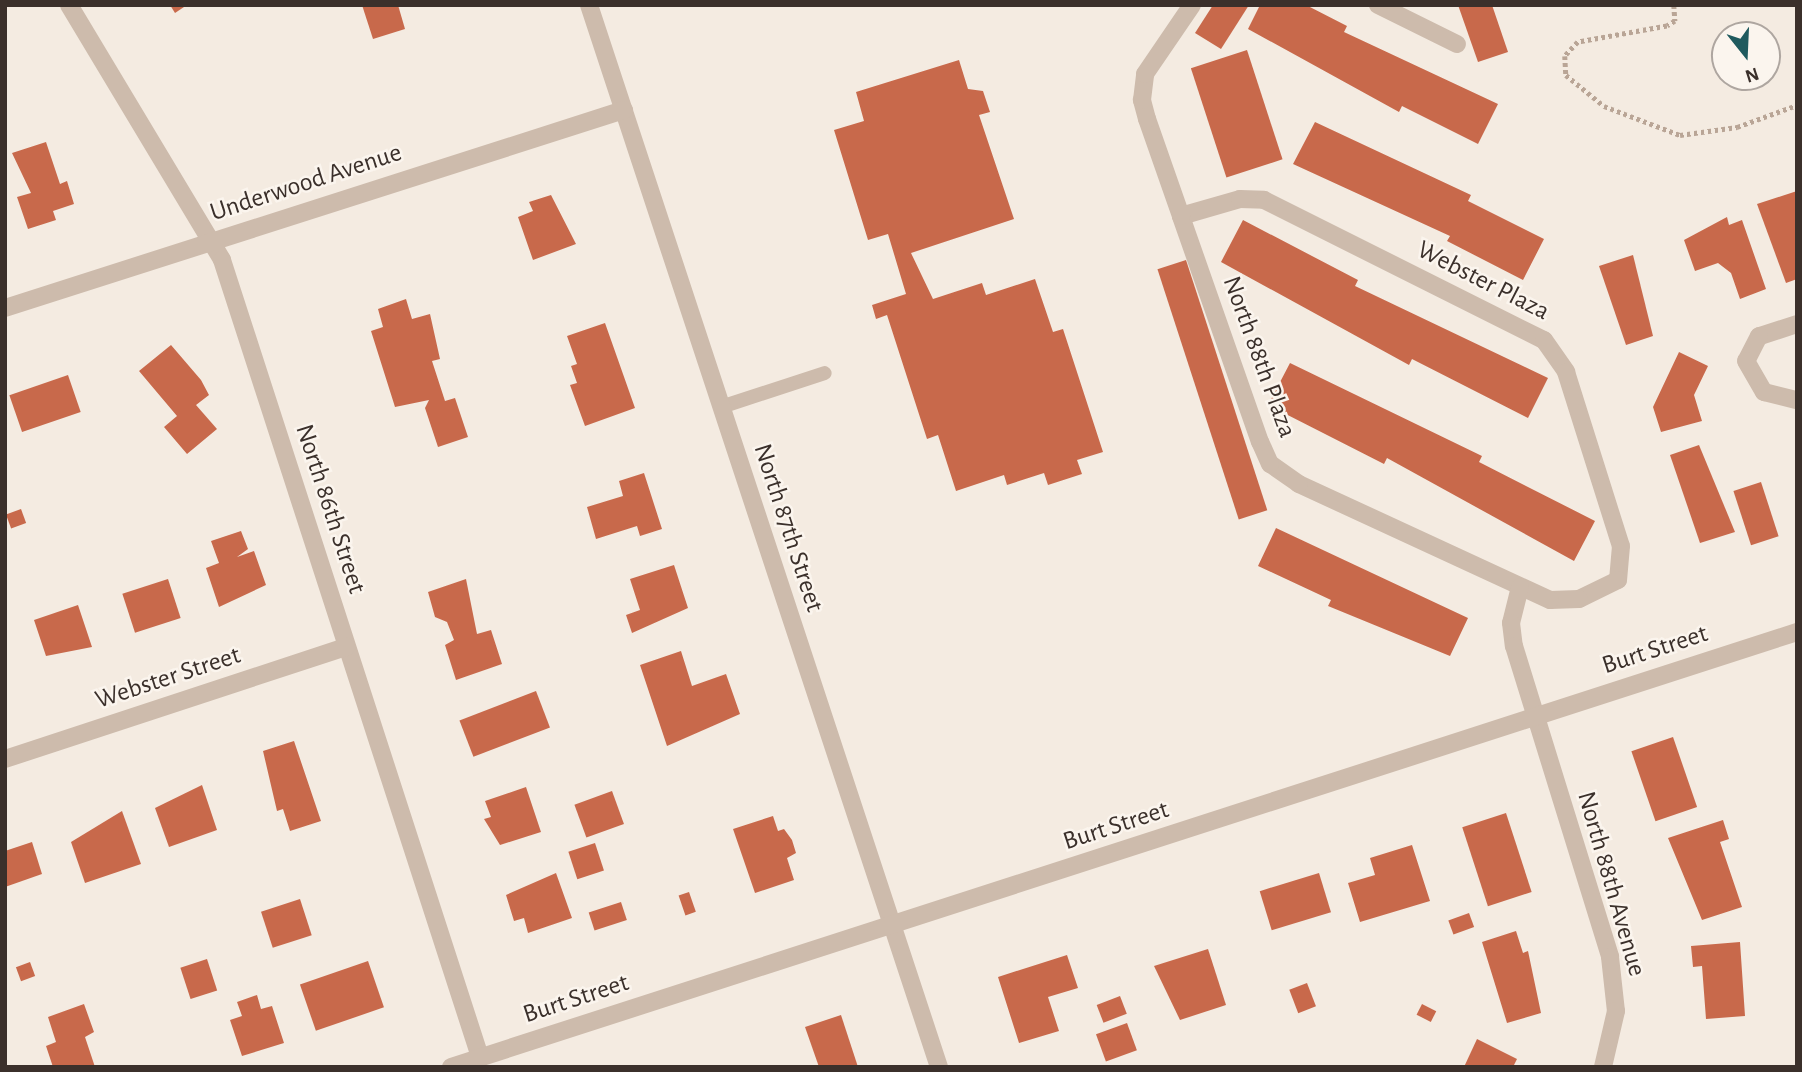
<!DOCTYPE html>
<style>
body{margin:0}
#map{position:relative;width:1802px;height:1072px;overflow:hidden;background:#f4ebe1;font-family:"Alegreya Sans",sans-serif}
div>[style]{position:absolute}
.building>*{inset:0;background:#c8694b;transform-origin:0 0}
.path>*{height:4.5px;margin-top:-2.25px;transform-origin:0;background:repeating-linear-gradient(90deg,#b9a596 0 3.5px,transparent 0 7px)}
.service>*{height:14px;margin:-7px;padding:0 7px;transform-origin:7px;border-radius:7px;background:#cdbbac}
.minor>*{height:18px;margin:-9px;padding:0 9px;transform-origin:9px;border-radius:9px;background:#cdbbac}
span{translate:-50% -50%;white-space:nowrap;text-align:center;line-height:1.15;-webkit-text-stroke:5px #fbf5ee;paint-order:stroke}
.street-label{font-size:26px;color:#3b302b}
.frame{position:absolute;inset:0;border:7px solid #3b302b;pointer-events:none}
.north{position:absolute;left:1711px;top:21px;width:70px;height:70px;box-sizing:border-box;background:#fbf5ee;border:2px solid #aea6a0;border-radius:50%;rotate:162deg;font-size:19px;font-weight:700;line-height:28px;text-align:center;color:#3b302b}
.north::after{content:'';display:block;margin:auto;width:24px;height:32px;background:#1f5a5e;clip-path:polygon(50% 0,100% 100%,50% 72%,0 100%)}
</style>
<div id="map">
<div class="building">
<i style="clip-path:polygon(170px 5px,187px 5px,175px 13px)"></i>
<i style="clip-path:polygon(362px 5px,398px 5px,405px 29px,373px 39px)"></i>
<i style="clip-path:polygon(1213px 5px,1249px 5px,1221px 49px,1195px 33px)"></i>
<i style="clip-path:polygon(1260px 5px,1306px 5px,1347px 26px,1344px 32px,1498px 104px,1478px 144px,1402px 106px,1399px 112px,1248px 29px)"></i>
<i style="clip-path:polygon(1458px 5px,1492px 5px,1508px 52px,1478px 62px)"></i>
<i style="left:1247px;top:50px;width:115px;height:59px;rotate:72deg"></i>
<i style="clip-path:polygon(959px 60px,968px 89px,983px 91px,990px 112px,979px 115px,1014px 219px,911px 253px,933px 299px,982px 283px,986px 295px,1035px 279px,1053px 332px,1063px 329px,1103px 452px,1077px 460px,1082px 474px,1048px 485px,1044px 473px,1007px 485px,1004px 475px,956px 491px,938px 435px,927px 439px,887px 315px,876px 319px,872px 305px,906px 294px,888px 234px,868px 240px,834px 130px,864px 121px,856px 92px)"></i>
<i style="clip-path:polygon(1315px 122px,1471px 195px,1468px 201px,1544px 239px,1523px 280px,1447px 241px,1450px 236px,1293px 164px)"></i>
<i style="clip-path:polygon(46px 142px,60px 184px,67px 181px,74px 204px,53px 211px,56px 220px,28px 229px,17px 197px,31px 193px,12px 153px)"></i>
<i style="clip-path:polygon(1797px 191px,1797px 279px,1786px 283px,1757px 204px)"></i>
<i style="clip-path:polygon(551px 195px,576px 244px,533px 260px,518px 217px,533px 211px,529px 202px)"></i>
<i style="clip-path:polygon(1727px 217px,1729px 225px,1742px 220px,1766px 289px,1740px 299px,1731px 273px,1718px 263px,1695px 271px,1684px 240px)"></i>
<i style="clip-path:polygon(1243px 220px,1358px 280px,1355px 286px,1548px 378px,1528px 418px,1412px 359px,1409px 365px,1221px 262px)"></i>
<i style="clip-path:polygon(1633px 255px,1653px 336px,1626px 345px,1599px 266px)"></i>
<i style="left:1186px;top:260px;width:263px;height:30px;rotate:72deg"></i>
<i style="clip-path:polygon(406px 299px,412px 319px,430px 314px,440px 359px,432px 361px,445px 401px,455px 398px,468px 437px,438px 447px,425px 408px,429px 400px,395px 407px,371px 331px,383px 327px,378px 309px)"></i>
<i style="clip-path:polygon(605px 323px,635px 408px,585px 426px,570px 385px,577px 383px,571px 366px,577px 364px,567px 336px)"></i>
<i style="clip-path:polygon(171px 345px,201px 380px,209px 395px,196px 405px,217px 429px,187px 454px,164px 427px,177px 416px,139px 371px)"></i>
<i style="clip-path:polygon(1679px 352px,1708px 366px,1694px 395px,1702px 421px,1661px 432px,1653px 407px)"></i>
<i style="clip-path:polygon(1290px 363px,1482px 456px,1479px 462px,1595px 521px,1574px 561px,1387px 458px,1384px 464px,1268px 405px)"></i>
<i style="left:68px;top:375px;width:39px;height:62px;rotate:71deg"></i>
<i style="clip-path:polygon(1699px 445px,1735px 532px,1700px 543px,1670px 455px)"></i>
<i style="clip-path:polygon(644px 473px,662px 529px,640px 536px,637px 526px,596px 539px,587px 507px,623px 496px,619px 481px)"></i>
<i style="left:1761px;top:482px;width:57px;height:29px;rotate:72deg"></i>
<i style="left:21px;top:509px;width:15px;height:16px;rotate:70deg"></i>
<i style="clip-path:polygon(1276px 528px,1468px 618px,1450px 656px,1328px 606px,1331px 600px,1258px 566px)"></i>
<i style="clip-path:polygon(241px 531px,248px 549px,237px 557px,254px 551px,266px 585px,219px 607px,206px 568px,219px 563px,211px 541px)"></i>
<i style="clip-path:polygon(674px 565px,688px 608px,632px 633px,626px 615px,640px 610px,630px 579px)"></i>
<i style="left:168px;top:579px;width:41px;height:48px;rotate:72deg"></i>
<i style="clip-path:polygon(466px 579px,477px 634px,491px 630px,502px 664px,456px 680px,445px 645px,454px 640px,447px 622px,435px 617px,428px 592px)"></i>
<i style="clip-path:polygon(78px 605px,92px 647px,46px 656px,34px 620px)"></i>
<i style="clip-path:polygon(681px 651px,692px 686px,726px 674px,740px 714px,667px 746px,640px 665px)"></i>
<i style="left:536px;top:691px;width:39px;height:82px;rotate:69deg"></i>
<i style="left:1673px;top:737px;width:74px;height:44px;rotate:71deg"></i>
<i style="clip-path:polygon(294px 741px,321px 821px,290px 831px,283px 809px,277px 811px,263px 751px)"></i>
<i style="clip-path:polygon(202px 785px,217px 830px,169px 847px,155px 808px)"></i>
<i style="clip-path:polygon(526px 787px,541px 832px,500px 845px,484px 819px,491px 817px,485px 801px)"></i>
<i style="left:612px;top:791px;width:35px;height:40px;rotate:70deg"></i>
<i style="clip-path:polygon(122px 811px,141px 864px,85px 883px,71px 842px)"></i>
<i style="left:1506px;top:813px;width:83px;height:46px;rotate:72deg"></i>
<i style="clip-path:polygon(773px 816px,778px 831px,784px 829px,792px 840px,796px 853px,787px 858px,794px 880px,755px 893px,733px 829px)"></i>
<i style="clip-path:polygon(1723px 820px,1729px 839px,1720px 842px,1742px 907px,1702px 920px,1668px 838px)"></i>
<i style="clip-path:polygon(32px 842px,42px 874px,5px 887px,5px 851px)"></i>
<i style="left:595px;top:843px;width:29px;height:28px;rotate:72deg"></i>
<i style="clip-path:polygon(1412px 845px,1430px 901px,1360px 922px,1348px 883px,1375px 875px,1370px 858px)"></i>
<i style="clip-path:polygon(556px 873px,572px 918px,528px 933px,524px 918px,514px 921px,506px 895px)"></i>
<i style="left:1319px;top:873px;width:41px;height:62px;rotate:73deg"></i>
<i style="left:689px;top:892px;width:21px;height:11px;rotate:71deg"></i>
<i style="left:300px;top:899px;width:38px;height:41px;rotate:72deg"></i>
<i style="left:621px;top:902px;width:19px;height:34px;rotate:72deg"></i>
<i style="left:1469px;top:913px;width:15px;height:22px;rotate:70deg"></i>
<i style="clip-path:polygon(1516px 931px,1523px 953px,1528px 951px,1541px 1013px,1507px 1023px,1482px 942px)"></i>
<i style="clip-path:polygon(1740px 942px,1745px 1016px,1706px 1019px,1702px 966px,1693px 967px,1691px 946px)"></i>
<i style="clip-path:polygon(1208px 949px,1226px 1005px,1180px 1020px,1154px 966px)"></i>
<i style="clip-path:polygon(1067px 955px,1078px 988px,1048px 997px,1059px 1031px,1019px 1043px,998px 977px)"></i>
<i style="left:207px;top:959px;width:33px;height:28px;rotate:72deg"></i>
<i style="left:368px;top:961px;width:49px;height:72px;rotate:71deg"></i>
<i style="left:30px;top:962px;width:15px;height:15px;rotate:70deg"></i>
<i style="left:1307px;top:983px;width:25px;height:19px;rotate:69deg"></i>
<i style="clip-path:polygon(257px 995px,261px 1009px,272px 1006px,284px 1043px,242px 1056px,230px 1020px,242px 1016px,237px 1002px)"></i>
<i style="left:1120px;top:996px;width:19px;height:25px;rotate:69deg"></i>
<i style="clip-path:polygon(84px 1004px,94px 1032px,85px 1037px,95px 1067px,53px 1067px,46px 1046px,56px 1042px,48px 1017px)"></i>
<i style="left:1422px;top:1004px;width:16px;height:12px;rotate:27deg"></i>
<i style="clip-path:polygon(841px 1015px,858px 1067px,819px 1067px,805px 1027px)"></i>
<i style="left:1127px;top:1023px;width:29px;height:33px;rotate:70deg"></i>
<i style="clip-path:polygon(1477px 1039px,1517px 1059px,1513px 1067px,1464px 1067px)"></i>
</div>
<div class="path">
<i style="left:1674px;top:5px;width:16px;rotate:86deg"></i>
<i style="left:1675px;top:21px;width:9px;rotate:148deg"></i>
<i style="left:1667px;top:26px;width:90px;rotate:169.8deg"></i>
<i style="left:1578px;top:42px;width:19px;rotate:133deg"></i>
<i style="left:1565px;top:56px;width:19px;rotate:87deg"></i>
<i style="left:1566px;top:75px;width:49px;rotate:39.2deg"></i>
<i style="left:1604px;top:106px;width:81px;rotate:20.9deg"></i>
<i style="left:1680px;top:135px;width:58px;rotate:-8deg"></i>
<i style="left:1737px;top:127px;width:64px;rotate:-20.1deg"></i>
</div>
<div class="service">
<i style="left:721px;top:407px;width:109px;rotate:-18.1deg"></i>
</div>
<div class="minor">
<i style="left:69px;top:5px;width:297px;rotate:59deg"></i>
<i style="left:222px;top:260px;width:838px;rotate:72.06deg"></i>
<i style="left:589px;top:5px;width:1118px;rotate:71.76deg"></i>
<i style="left:1378px;top:5px;width:88px;rotate:26.3deg"></i>
<i style="left:1181px;top:216px;width:61px;rotate:-16.1deg"></i>
<i style="left:1240px;top:199px;width:24px;rotate:2deg"></i>
<i style="left:1264px;top:200px;width:313px;rotate:26.6deg"></i>
<i style="left:1544px;top:340px;width:39px;rotate:55deg"></i>
<i style="left:1566px;top:372px;width:182px;rotate:72.5deg"></i>
<i style="left:1621px;top:546px;width:34px;rotate:95deg"></i>
<i style="left:1618px;top:580px;width:43px;rotate:154deg"></i>
<i style="left:1579px;top:599px;width:29px;rotate:178deg"></i>
<i style="left:1550px;top:600px;width:277px;rotate:-155.2deg"></i>
<i style="left:1299px;top:484px;width:35px;rotate:-145deg"></i>
<i style="left:1270px;top:464px;width:24px;rotate:-114deg"></i>
<i style="left:1260px;top:442px;width:239px;rotate:-109.3deg"></i>
<i style="left:1181px;top:216px;width:103px;rotate:-109.3deg"></i>
<i style="left:1147px;top:119px;width:20px;rotate:-105deg"></i>
<i style="left:1142px;top:100px;width:26px;rotate:-83deg"></i>
<i style="left:1145px;top:74px;width:83px;rotate:-55.7deg"></i>
<i style="left:5px;top:308px;width:650px;rotate:-17.74deg"></i>
<i style="left:1797px;top:324px;width:40px;rotate:162deg"></i>
<i style="left:1759px;top:336px;width:28px;rotate:117deg"></i>
<i style="left:1746px;top:361px;width:36px;rotate:60deg"></i>
<i style="left:1764px;top:392px;width:34px;rotate:14deg"></i>
<i style="left:1520px;top:587px;width:37px;rotate:104deg"></i>
<i style="left:1511px;top:623px;width:23px;rotate:83deg"></i>
<i style="left:1514px;top:646px;width:325px;rotate:72.8deg"></i>
<i style="left:1610px;top:957px;width:54px;rotate:83.7deg"></i>
<i style="left:1616px;top:1011px;width:57px;rotate:103.1deg"></i>
<i style="left:5px;top:759px;width:359px;rotate:-18.2deg"></i>
<i style="left:451px;top:1067px;width:1415px;rotate:-17.91deg"></i>
</div>
<div class="street-label">
<span style="left:306px;top:183px;rotate:-18deg">Underwood Avenue</span>
<span style="left:1483px;top:281px;rotate:27deg">Webster Plaza</span>
<span style="left:1259px;top:357px;rotate:70deg">North 88th Plaza</span>
<span style="left:330px;top:509px;rotate:72deg">North 86th Street</span>
<span style="left:788px;top:528px;rotate:72deg">North 87th Street</span>
<span style="left:1655px;top:650px;rotate:-18deg">Burt Street</span>
<span style="left:168px;top:678px;rotate:-18deg">Webster Street</span>
<span style="left:1116px;top:826px;rotate:-18deg">Burt Street</span>
<span style="left:1611px;top:884px;rotate:74deg">North 88th Avenue</span>
<span style="left:576px;top:999px;rotate:-18deg">Burt Street</span>
</div>
<div class="frame"></div>
<div class="north">N</div>
</div>
